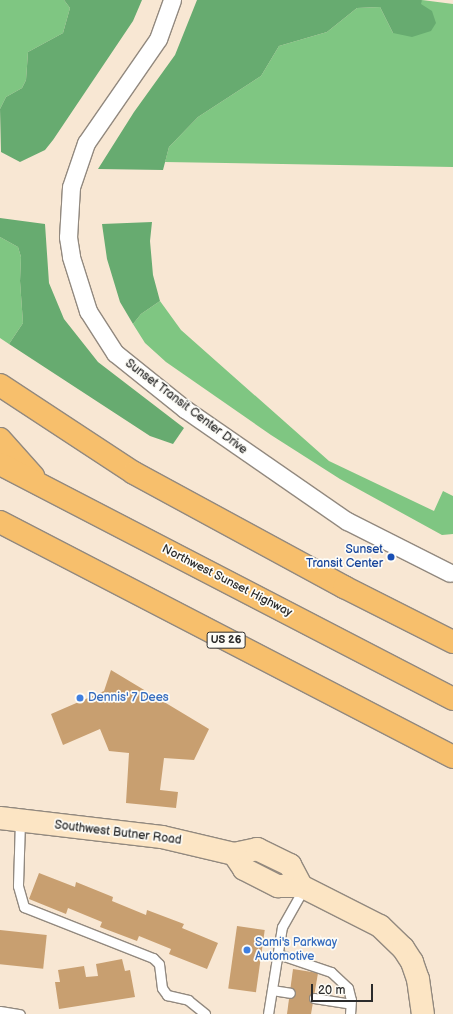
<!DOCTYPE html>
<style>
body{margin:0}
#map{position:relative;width:453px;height:1014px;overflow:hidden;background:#f8e7d3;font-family:"Balsamiq Sans",sans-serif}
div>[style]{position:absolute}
.green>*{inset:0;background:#7fc682}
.forest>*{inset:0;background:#67ab70}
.building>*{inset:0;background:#c89f70;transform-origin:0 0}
.roads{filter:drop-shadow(1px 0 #92897f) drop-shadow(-1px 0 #92897f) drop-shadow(0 1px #92897f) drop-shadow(0 -1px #92897f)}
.lane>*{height:9px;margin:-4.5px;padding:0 4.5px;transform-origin:4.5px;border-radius:4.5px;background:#fff}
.street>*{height:17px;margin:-8.5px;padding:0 8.5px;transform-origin:8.5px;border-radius:8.5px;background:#fff}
.secondary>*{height:22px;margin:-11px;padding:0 11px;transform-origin:11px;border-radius:11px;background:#fce5c4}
.highway>*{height:22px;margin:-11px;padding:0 11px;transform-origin:11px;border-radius:11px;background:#f7bf6c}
.dots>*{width:11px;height:11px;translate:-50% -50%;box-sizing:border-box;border:2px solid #fdfcf7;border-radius:50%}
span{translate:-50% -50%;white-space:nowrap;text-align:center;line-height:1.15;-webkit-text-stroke:3.5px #fdfcf7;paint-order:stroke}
.shield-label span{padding:1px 3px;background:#fdfcf7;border:1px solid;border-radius:3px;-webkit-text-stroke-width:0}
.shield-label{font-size:11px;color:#2b2b2b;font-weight:700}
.street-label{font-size:12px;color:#2b2b2b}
.transit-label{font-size:12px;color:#164399}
.right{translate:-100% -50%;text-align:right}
.shop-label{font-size:12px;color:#366cbe}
.left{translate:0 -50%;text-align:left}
.scale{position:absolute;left:311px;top:984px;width:62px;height:18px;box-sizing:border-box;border:2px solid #2b2b2b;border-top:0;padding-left:5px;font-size:12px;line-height:14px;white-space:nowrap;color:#2b2b2b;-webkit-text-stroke:3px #fdfcf7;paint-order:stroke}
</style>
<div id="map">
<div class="green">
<i style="clip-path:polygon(0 0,64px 0,70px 8px,63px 33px,28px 52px,26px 80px,22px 88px,6px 97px,0 109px)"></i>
<i style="clip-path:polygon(422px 0,453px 4px,453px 167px,165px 162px,169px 147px,198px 117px,261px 76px,279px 46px,327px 32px,357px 8px,380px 7px,393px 33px)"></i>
<i style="clip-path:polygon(0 237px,18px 247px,21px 257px,20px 281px,23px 323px,9px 344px,0 338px)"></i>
<i style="clip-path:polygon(160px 301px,181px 330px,329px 461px,434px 511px,443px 491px,453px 496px,453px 534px,442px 535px,340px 479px,271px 435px,166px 362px,145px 343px,133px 324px,141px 314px)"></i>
</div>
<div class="forest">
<i style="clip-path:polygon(64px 0,142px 0,133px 21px,53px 140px,45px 150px,20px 162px,1px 152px,0 109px,6px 97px,22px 88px,26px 80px,28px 52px,63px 33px,70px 8px)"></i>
<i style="clip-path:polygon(197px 0,422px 0,421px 4px,432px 11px,436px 23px,431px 31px,412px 37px,393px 33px,380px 7px,357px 8px,327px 32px,279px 46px,261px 76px,198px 117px,169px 147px,163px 170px,98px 169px,134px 112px,175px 55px)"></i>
<i style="clip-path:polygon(0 218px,45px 224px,49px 283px,64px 319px,98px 362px,184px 428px,173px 444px,150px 436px,9px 344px,23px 323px,20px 281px,21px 257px,18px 247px,0 237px)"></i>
<i style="clip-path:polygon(152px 222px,150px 241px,153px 275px,160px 301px,141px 314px,133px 324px,120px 302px,107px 259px,102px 224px)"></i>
</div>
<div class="building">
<i style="clip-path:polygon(111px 670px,209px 729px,194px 760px,164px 758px,160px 790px,178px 792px,176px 808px,126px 803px,129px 753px,109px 751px,100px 729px,63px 745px,51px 714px,104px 691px)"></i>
<i style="clip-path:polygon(39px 873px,75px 887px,76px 882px,113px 897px,112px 901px,146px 915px,147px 910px,184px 924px,182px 928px,218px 943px,207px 969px,169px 954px,171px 949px,139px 936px,137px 941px,100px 927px,102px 922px,68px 908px,66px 914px,29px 899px)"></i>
<i style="left:237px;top:926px;width:28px;height:63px;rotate:8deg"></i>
<i style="left:0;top:930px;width:47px;height:34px;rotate:6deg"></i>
<i style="clip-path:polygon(122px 959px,125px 971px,130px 970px,135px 997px,59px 1009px,55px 982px,60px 982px,58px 970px,84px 966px,86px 977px,98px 976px,96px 964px)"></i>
<i style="clip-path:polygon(293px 969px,318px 973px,311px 1014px,287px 1014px)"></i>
</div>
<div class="roads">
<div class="lane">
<i style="left:20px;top:821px;width:65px;rotate:91.8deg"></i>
<i style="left:18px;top:886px;width:22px;rotate:74deg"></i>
<i style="left:24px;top:907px;width:139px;rotate:21.6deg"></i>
<i style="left:153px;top:958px;width:8px;rotate:45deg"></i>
<i style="left:159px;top:964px;width:24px;rotate:83deg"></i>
<i style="left:162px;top:988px;width:9px;rotate:54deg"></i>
<i style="left:167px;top:995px;width:22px;rotate:13deg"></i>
<i style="left:188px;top:1000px;width:22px;rotate:39deg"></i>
<i style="left:278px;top:954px;width:56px;rotate:18.8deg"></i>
<i style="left:331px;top:972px;width:23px;rotate:43deg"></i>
<i style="left:348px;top:988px;width:12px;rotate:76deg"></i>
<i style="left:351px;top:1000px;width:14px;rotate:94deg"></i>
<i style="left:272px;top:990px;width:18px;rotate:9deg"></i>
<i style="left:314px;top:998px;width:36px;rotate:9deg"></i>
<i style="left:0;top:1011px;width:20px;rotate:9deg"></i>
<i style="left:268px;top:1014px;width:88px;rotate:-80.9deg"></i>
<i style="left:282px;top:927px;width:45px;rotate:-60.6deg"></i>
</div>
<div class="street">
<i style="left:172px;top:0;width:41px;rotate:109.7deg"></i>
<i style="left:158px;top:39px;width:126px;rotate:124.7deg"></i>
<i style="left:86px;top:143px;width:46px;rotate:108.8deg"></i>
<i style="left:71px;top:187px;width:50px;rotate:93.4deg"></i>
<i style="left:68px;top:237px;width:20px;rotate:81deg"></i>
<i style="left:71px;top:257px;width:57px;rotate:72.5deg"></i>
<i style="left:88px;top:311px;width:50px;rotate:57.3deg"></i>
<i style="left:115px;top:353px;width:90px;rotate:38.7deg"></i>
<i style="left:185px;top:409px;width:197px;rotate:34.7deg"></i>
<i style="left:347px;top:521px;width:115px;rotate:26.8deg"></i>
</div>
<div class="secondary">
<i style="left:0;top:818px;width:163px;rotate:6.7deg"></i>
<i style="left:162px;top:837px;width:74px;rotate:13.3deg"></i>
<i style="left:234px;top:854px;width:24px;rotate:-12deg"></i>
<i style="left:257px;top:849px;width:37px;rotate:26deg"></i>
<i style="left:290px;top:865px;width:24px;rotate:62deg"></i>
<i style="left:234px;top:854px;width:18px;rotate:56deg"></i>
<i style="left:244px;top:869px;width:38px;rotate:27deg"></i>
<i style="left:278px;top:886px;width:23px"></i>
<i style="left:301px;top:886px;width:89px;rotate:26.9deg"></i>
<i style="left:380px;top:926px;width:32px;rotate:44deg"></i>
<i style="left:403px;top:948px;width:17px;rotate:57deg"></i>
<i style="left:412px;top:962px;width:18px;rotate:71deg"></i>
<i style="left:418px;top:979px;width:35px;rotate:82deg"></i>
</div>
<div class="highway">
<i style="left:0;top:385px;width:160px;rotate:33.3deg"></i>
<i style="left:134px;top:473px;width:239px;rotate:28.5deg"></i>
<i style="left:344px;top:587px;width:122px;rotate:26.8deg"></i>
<i style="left:0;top:439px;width:50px;rotate:48.3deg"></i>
<i style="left:0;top:464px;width:510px;rotate:27.42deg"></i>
<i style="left:0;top:522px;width:510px;rotate:27.42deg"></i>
</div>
</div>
<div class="dots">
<i style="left:391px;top:557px;background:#1a4fb4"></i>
<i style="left:80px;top:698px;background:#3f7fe0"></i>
<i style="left:247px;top:950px;background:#3f7fe0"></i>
</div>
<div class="shield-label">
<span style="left:226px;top:640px">US 26</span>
</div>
<div class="street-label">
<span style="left:186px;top:407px;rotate:37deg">Sunset Transit Center Drive</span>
<span style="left:227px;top:581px;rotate:27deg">Northwest Sunset Highway</span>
<span style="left:118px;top:833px;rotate:7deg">Southwest Butner Road</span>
</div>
<div class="transit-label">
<span class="right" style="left:383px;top:557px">Sunset<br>Transit Center</span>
</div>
<div class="shop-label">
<span class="left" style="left:88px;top:698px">Dennis' 7 Dees</span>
<span class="left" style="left:255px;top:950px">Sami's Parkway<br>Automotive</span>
</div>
<div class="scale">20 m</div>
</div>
